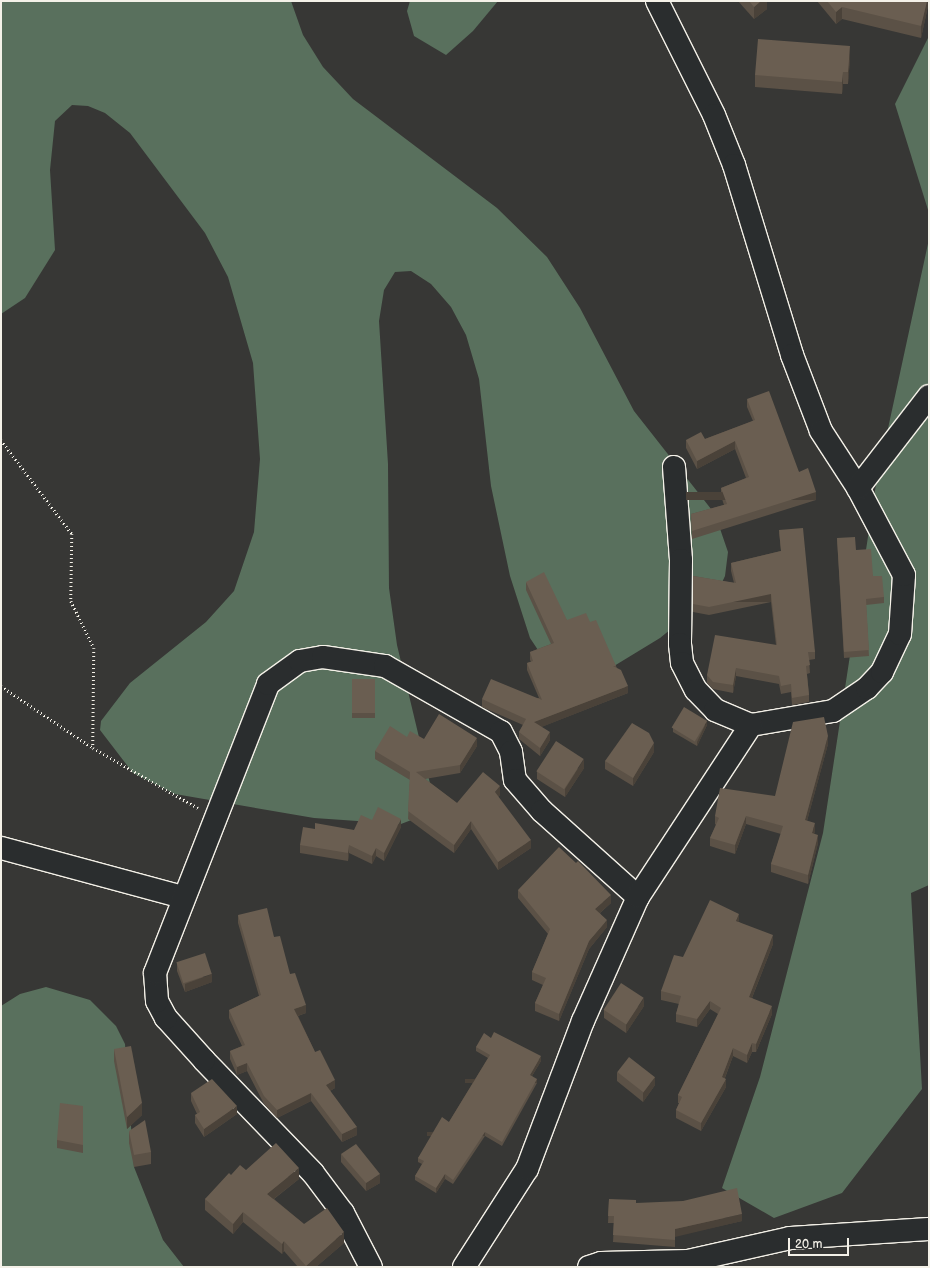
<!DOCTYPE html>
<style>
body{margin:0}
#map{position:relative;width:930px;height:1268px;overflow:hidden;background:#373735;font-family:"Balsamiq Sans",sans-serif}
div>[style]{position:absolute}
.green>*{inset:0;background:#59705d}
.path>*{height:2.5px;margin-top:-1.25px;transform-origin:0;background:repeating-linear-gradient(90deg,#f4f1e8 0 1px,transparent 0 4px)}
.roads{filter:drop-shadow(1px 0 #f4f1e8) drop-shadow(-1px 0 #f4f1e8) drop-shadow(0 1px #f4f1e8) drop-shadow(0 -1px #f4f1e8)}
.minor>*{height:22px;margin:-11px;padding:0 11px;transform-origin:11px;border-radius:11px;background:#2a2d2e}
.wall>*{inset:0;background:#5b5146;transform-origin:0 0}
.shaded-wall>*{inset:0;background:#4a4239;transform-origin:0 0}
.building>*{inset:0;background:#6a5e51;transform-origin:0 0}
span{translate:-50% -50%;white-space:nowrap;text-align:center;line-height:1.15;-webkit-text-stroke:3.5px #2a2d2e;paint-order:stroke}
.frame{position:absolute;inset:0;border:2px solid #f4f1e8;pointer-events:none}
.scale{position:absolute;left:788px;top:1238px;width:61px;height:18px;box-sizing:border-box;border:2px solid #f4f1e8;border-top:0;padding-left:5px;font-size:12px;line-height:14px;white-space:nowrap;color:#f4f1e8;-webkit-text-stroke:3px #2a2d2e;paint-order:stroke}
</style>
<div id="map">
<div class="green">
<i style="clip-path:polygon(1px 1px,291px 1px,303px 35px,323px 67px,353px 99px,497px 208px,547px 257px,580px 308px,634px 411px,715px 514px,728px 552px,725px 576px,718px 591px,660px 638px,596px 677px,554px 674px,530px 638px,510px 576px,491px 486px,479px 379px,466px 335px,451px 307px,431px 284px,411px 271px,395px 272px,384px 290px,379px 321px,388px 464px,389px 588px,397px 645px,433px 796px,427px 814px,401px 824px,314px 818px,175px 794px,133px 773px,100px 730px,101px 721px,130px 683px,206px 622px,234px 591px,254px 532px,260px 459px,253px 363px,228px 277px,205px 233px,130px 133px,105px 113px,88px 106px,72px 105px,55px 121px,50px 170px,55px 250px,25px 298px,1px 314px)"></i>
<i style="clip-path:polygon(410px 1px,498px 1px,473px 31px,446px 55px,414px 36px,407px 11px)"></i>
<i style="clip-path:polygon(929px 36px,929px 213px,895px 104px)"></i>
<i style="clip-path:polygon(929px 239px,929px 885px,911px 893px,922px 1089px,842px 1193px,774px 1218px,722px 1188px,760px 1077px,823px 833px,876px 484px)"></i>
<i style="clip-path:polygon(46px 987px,90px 1000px,116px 1026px,125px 1044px,134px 1167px,163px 1240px,184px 1267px,1px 1267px,1px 1006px,20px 994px)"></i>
</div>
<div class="path">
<i style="left:1px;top:440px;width:118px;rotate:52.9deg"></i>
<i style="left:72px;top:534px;width:67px;rotate:90.9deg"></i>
<i style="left:71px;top:601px;width:52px;rotate:63.9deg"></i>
<i style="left:94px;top:648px;width:100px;rotate:90.6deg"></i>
<i style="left:1px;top:686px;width:111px;rotate:34deg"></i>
<i style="left:93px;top:748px;width:121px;rotate:29.7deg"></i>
</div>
<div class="roads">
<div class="minor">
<i style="left:657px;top:1px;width:127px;rotate:63.4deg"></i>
<i style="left:714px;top:115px;width:54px;rotate:68.2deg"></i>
<i style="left:734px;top:165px;width:199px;rotate:73deg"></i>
<i style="left:792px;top:355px;width:81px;rotate:69.1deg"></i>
<i style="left:821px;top:431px;width:68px;rotate:57deg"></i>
<i style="left:674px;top:467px;width:93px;rotate:85.7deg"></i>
<i style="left:681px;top:560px;width:84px;rotate:90.7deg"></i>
<i style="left:680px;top:644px;width:19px;rotate:84deg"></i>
<i style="left:682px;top:663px;width:30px;rotate:63deg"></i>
<i style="left:696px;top:690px;width:28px;rotate:46deg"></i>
<i style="left:715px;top:710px;width:39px;rotate:23deg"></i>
<i style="left:751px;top:725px;width:83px;rotate:-9.7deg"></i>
<i style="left:833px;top:711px;width:41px;rotate:-34.1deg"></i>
<i style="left:867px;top:688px;width:22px;rotate:-47deg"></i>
<i style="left:882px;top:672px;width:42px;rotate:-64.7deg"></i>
<i style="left:900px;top:634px;width:59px;rotate:-86.1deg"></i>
<i style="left:904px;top:575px;width:98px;rotate:-117.9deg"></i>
<i style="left:858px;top:488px;width:116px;rotate:-52.3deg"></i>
<i style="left:1px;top:848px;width:188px;rotate:15.1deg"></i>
<i style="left:371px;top:1267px;width:61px;rotate:-117.4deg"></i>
<i style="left:343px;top:1213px;width:50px;rotate:-126.9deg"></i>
<i style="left:313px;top:1173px;width:157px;rotate:-134deg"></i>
<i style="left:204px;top:1060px;width:57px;rotate:-132.1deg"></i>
<i style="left:166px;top:1018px;width:19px;rotate:-118deg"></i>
<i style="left:157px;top:1001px;width:28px;rotate:-94deg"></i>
<i style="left:155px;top:973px;width:310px;rotate:-68.6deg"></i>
<i style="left:268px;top:684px;width:39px;rotate:-36deg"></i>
<i style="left:300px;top:661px;width:23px;rotate:-10deg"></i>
<i style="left:323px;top:657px;width:63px;rotate:8.3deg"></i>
<i style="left:385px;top:666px;width:133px;rotate:29.6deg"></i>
<i style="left:501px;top:732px;width:22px;rotate:63deg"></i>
<i style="left:511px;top:752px;width:28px;rotate:82deg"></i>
<i style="left:515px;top:780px;width:41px;rotate:48.9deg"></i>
<i style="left:542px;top:811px;width:129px;rotate:41.9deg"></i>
<i style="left:464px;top:1267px;width:117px;rotate:-57.3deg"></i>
<i style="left:527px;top:1169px;width:158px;rotate:-69.3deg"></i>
<i style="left:583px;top:1021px;width:136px;rotate:-66.1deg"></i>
<i style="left:638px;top:897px;width:206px;rotate:-56.7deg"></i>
<i style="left:589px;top:1267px;width:13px;rotate:-18deg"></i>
<i style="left:601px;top:1263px;width:87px;rotate:-1.3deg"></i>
<i style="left:688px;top:1261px;width:105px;rotate:-12.7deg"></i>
<i style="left:790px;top:1238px;width:139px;rotate:-3.7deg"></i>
</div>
</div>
<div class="wall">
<i style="clip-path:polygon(738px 1px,767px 1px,767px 9px,754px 19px)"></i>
<i style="clip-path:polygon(817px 1px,928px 1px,928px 6px,921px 38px,842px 19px,836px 24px)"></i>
<i style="clip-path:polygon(850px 58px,848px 84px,843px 84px,842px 94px,755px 87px,755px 75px)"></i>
<i style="clip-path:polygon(747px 399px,799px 472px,816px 500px,692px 539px,691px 514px,724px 505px,721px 496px,721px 488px,746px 478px,735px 449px,697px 469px,686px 448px,686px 440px,705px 439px,753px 421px,747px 407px)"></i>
<i style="clip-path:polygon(779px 530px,815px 652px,815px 659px,809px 660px,810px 673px,807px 674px,809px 695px,809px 702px,792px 705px,791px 692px,781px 694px,779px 684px,736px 676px,733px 693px,713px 689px,707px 683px,707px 675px,776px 645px,771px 602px,709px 615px,693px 612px,693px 576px,734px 583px,731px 571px,731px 563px,781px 551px)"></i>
<i style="clip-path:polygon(837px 538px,856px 550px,873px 576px,884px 597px,884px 603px,866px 605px,869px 656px,844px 658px)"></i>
<i style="clip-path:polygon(526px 582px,567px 620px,590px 622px,616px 666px,628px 693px,541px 727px,550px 740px,540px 756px,519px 739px,519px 732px,523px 725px,482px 707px,482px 699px,539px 698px,527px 670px,527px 663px,531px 662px,530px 660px,530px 652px,551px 644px,526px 590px)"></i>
<i style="left:352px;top:679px;width:23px;height:39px"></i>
<i style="clip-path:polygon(707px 725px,697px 746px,673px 732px,673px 728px)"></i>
<i style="clip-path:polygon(407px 737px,424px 739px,477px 746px,460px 773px,425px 779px,457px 803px,500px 795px,498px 797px,531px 848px,498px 870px,471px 829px,454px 853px,408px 819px,410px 780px,375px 759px,375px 751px)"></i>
<i style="clip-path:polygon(828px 744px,807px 821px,815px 831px,814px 834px,818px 843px,808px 884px,771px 872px,771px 864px,781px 834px,746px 824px,735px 854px,710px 846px,710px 838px,716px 825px,715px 824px,715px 816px,775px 796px)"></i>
<i style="clip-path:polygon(654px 752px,633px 786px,605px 769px,605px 761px)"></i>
<i style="clip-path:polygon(584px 768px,565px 797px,537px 779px,537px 771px)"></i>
<i style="clip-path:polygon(372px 820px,401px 827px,384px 861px,376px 856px,372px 864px,349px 853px,348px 861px,300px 853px,300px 845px,315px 829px,354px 830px)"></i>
<i style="clip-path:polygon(518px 890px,611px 903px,600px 913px,607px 927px,589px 949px,559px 1021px,535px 1011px,535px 1003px,543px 985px,532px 980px,532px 972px,548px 934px,518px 898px)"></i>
<i style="clip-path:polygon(238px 915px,274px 937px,306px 1013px,298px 1016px,315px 1052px,335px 1088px,330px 1091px,357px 1135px,342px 1142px,311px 1101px,277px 1118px,264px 1104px,247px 1071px,237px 1075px,230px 1059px,230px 1051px,242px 1046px,229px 1018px,229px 1010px,259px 996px,238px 923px)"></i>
<i style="clip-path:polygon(739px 922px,773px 944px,752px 998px,772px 1014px,756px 1052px,752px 1052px,747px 1063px,733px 1056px,725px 1078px,726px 1087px,701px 1131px,676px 1118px,676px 1110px,679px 1103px,678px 1103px,678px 1095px,718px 1014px,710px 1009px,697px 1027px,676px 1022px,676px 1014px,679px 1004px,661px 1000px,661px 991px,683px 957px)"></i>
<i style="clip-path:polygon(177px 963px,212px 982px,185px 992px,177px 971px)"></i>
<i style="clip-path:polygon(644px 1006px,626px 1033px,604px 1018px,604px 1010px)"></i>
<i style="clip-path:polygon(491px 1038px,541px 1061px,532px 1076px,537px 1083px,502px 1146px,485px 1136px,453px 1184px,445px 1179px,436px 1193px,415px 1180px,415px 1176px,422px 1164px,418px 1162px,418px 1158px,449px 1122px,488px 1058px,476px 1051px,476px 1047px)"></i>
<i style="clip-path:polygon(114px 1049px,142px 1115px,127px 1129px,114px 1061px)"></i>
<i style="clip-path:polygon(617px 1072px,655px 1085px,643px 1102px,617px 1081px)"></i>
<i style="clip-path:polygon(191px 1093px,237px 1114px,204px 1137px,195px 1123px,195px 1115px,197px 1114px,191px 1101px)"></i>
<i style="clip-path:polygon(83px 1106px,83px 1153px,57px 1148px,57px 1140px)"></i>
<i style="clip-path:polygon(129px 1131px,151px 1152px,151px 1164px,134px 1167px,129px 1143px)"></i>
<i style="clip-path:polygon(341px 1154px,380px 1183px,366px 1191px,341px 1162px)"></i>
<i style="clip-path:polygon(246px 1170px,299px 1179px,274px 1199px,304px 1224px,344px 1243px,316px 1267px,298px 1267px,284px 1251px,282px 1254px,243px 1222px,233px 1234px,205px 1210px,205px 1199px)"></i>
<i style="clip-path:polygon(609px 1199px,742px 1221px,675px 1236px,675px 1247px,613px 1242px,614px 1223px,608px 1223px)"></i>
</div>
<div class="shaded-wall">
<i style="clip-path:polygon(761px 1px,767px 1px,767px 9px,754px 19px,754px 7px)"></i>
<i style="clip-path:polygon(927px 1px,928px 1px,928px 6px,921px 38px,921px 26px)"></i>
<i style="clip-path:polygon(842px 7px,842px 19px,836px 24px,836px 12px)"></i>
<i style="clip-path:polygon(850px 46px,850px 58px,848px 84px,848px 72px)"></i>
<i style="clip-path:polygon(843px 72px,843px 84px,842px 94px,842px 82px)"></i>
<i style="clip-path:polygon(735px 441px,735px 449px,697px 469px,697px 461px)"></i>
<i style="left:816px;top:492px;width:8px;height:130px;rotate:90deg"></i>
<i style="left:771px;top:594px;width:8px;height:63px;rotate:90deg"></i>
<i style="clip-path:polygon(736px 668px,736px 676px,733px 693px,733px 685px)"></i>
<i style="clip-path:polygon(628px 686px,628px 693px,534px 730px,534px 722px)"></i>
<i style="clip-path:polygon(707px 721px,707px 725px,697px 746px,697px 742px)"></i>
<i style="clip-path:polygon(550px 732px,550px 740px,540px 756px,540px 748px)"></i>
<i style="clip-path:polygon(828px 736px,828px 744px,805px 828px,805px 820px)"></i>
<i style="clip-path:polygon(477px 738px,477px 746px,460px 773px,460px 765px)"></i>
<i style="clip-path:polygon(654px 743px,654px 752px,633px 786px,633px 778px)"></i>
<i style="clip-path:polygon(584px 759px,584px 768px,565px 797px,565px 789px)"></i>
<i style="clip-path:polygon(500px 786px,500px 795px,495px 800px,495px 792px)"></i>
<i style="clip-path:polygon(746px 816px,746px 824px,735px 854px,735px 845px)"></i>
<i style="clip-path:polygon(401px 819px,401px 827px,384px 861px,384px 853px)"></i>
<i style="clip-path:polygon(471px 821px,471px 829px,454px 853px,454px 845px)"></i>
<i style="clip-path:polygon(815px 823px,815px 831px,812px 841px,812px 833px)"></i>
<i style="clip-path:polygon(818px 835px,818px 843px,808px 884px,808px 875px)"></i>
<i style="clip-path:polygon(531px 840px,531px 848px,498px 870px,498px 862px)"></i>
<i style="clip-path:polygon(349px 845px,349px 853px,348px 861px,348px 853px)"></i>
<i style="clip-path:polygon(376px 848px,376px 856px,372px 864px,372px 856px)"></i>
<i style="clip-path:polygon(611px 895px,611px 903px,595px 917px,595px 909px)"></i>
<i style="clip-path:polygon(739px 914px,739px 922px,736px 921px)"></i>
<i style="clip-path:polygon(607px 920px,607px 927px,589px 949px,559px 1021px,559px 1014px,589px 941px)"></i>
<i style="clip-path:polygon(773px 935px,773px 944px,749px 1005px,749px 997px)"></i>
<i style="clip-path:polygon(212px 974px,212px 982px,185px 992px,185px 984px)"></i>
<i style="clip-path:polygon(644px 998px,644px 1006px,626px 1033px,626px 1024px)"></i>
<i style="clip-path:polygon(710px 1001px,710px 1009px,697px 1027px,697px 1019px)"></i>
<i style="clip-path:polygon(306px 1005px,306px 1013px,294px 1017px,294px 1009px)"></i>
<i style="clip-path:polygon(772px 1006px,772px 1014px,756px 1052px,756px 1044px)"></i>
<i style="clip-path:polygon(752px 1043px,752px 1052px,747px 1063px,747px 1055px)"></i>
<i style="clip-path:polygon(733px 1048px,733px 1056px,722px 1085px,722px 1077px)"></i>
<i style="clip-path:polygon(541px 1056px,541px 1061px,530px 1079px,530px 1075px)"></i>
<i style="clip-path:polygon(247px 1063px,247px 1071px,237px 1075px,237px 1067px)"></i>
<i style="clip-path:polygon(655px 1077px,655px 1085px,643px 1102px,643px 1093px)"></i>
<i style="left:537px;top:1079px;width:4px;height:72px;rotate:90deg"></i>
<i style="clip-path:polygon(726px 1079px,726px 1087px,701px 1131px,701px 1123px)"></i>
<i style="clip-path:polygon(335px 1080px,335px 1088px,326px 1093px,326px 1085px)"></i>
<i style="clip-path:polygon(311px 1093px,311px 1101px,277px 1118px,277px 1110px)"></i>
<i style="clip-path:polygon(142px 1103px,142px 1115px,127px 1129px,127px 1117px)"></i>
<i style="clip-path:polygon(237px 1106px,237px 1114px,204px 1137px,204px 1129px)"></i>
<i style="clip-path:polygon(357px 1127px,357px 1135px,342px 1142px,342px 1134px)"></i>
<i style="left:485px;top:1132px;width:4px;height:58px;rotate:90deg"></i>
<i style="clip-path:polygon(299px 1168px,299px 1179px,267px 1204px,267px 1194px)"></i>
<i style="clip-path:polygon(380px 1174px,380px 1183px,366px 1191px,366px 1183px)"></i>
<i style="clip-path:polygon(445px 1174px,445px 1179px,436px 1193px,436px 1188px)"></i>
<i style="clip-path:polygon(243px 1212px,243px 1222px,233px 1234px,233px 1224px)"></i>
<i style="clip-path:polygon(742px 1214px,742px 1221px,675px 1237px,675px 1229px)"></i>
<i style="clip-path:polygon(344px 1232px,344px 1243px,316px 1267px,306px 1267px,306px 1266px)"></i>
<i style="clip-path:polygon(284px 1241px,284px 1251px,282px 1254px,282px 1244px)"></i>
</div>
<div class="building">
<i style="clip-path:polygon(749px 1px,761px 1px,754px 7px)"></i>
<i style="clip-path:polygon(827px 1px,927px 1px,921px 26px,842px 7px,836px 12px)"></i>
<i style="clip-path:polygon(758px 39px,850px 46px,848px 72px,843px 72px,842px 82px,755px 75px)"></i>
<i style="clip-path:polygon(769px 391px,799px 472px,808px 468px,816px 492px,692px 531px,691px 514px,727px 504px,721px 488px,749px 477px,735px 441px,697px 461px,686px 440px,701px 432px,705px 439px,755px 420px,747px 399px)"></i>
<i style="clip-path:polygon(803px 528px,815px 652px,808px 652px,810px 665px,806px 666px,809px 695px,792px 698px,791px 684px,781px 686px,779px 676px,736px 668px,733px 685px,713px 682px,707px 675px,715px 635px,777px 645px,771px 594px,709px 607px,693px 604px,693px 576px,736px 583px,731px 563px,781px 551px,779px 530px)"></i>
<i style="clip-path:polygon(855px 537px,856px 550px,871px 549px,873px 576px,882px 576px,884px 597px,866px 599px,869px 650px,844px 652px,837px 538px)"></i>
<i style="clip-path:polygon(544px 572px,567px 620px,586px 613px,590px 622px,596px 620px,616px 666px,613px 666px,621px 670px,628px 686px,534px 722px,550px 732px,540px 748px,519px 732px,526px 719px,482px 699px,491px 679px,542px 700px,527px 663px,533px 661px,530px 652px,554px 643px,526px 582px)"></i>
<i style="left:352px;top:679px;width:23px;height:34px"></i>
<i style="left:684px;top:707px;width:27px;height:24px;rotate:31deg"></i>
<i style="clip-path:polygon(439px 714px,477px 738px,460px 765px,416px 772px,457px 803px,483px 772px,500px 786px,495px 792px,531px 840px,498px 862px,471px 821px,454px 845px,408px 811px,410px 772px,375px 751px,390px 726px,407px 737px,410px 731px,424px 739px)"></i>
<i style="clip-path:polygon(824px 717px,828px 736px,805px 820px,815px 823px,812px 833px,818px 835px,808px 875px,771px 864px,783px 826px,746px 816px,735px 845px,710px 838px,719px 818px,715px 816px,720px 788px,775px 796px,793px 722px)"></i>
<i style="clip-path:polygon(632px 723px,649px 733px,654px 743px,633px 778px,605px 761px)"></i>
<i style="left:556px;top:741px;width:33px;height:36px;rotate:33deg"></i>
<i style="clip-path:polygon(378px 807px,401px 819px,384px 853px,376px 848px,372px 856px,349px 845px,348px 853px,300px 845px,303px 827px,315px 829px,315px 823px,354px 830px,361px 815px,372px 820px)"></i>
<i style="clip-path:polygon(559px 847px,576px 863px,578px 861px,611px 895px,595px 909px,607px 920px,589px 941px,559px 1014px,535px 1003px,546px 978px,532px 972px,550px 929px,518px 890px)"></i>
<i style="clip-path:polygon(710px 900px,739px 914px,736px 921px,773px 935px,749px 997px,772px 1006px,756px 1044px,752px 1043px,747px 1055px,733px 1048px,722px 1077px,726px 1079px,701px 1123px,676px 1110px,682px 1097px,678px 1095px,721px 1008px,710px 1001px,697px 1019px,676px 1014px,681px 996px,661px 991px,674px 955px,683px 957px)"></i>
<i style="clip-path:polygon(267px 908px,274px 937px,280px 936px,290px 974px,295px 973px,306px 1005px,294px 1009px,315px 1052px,320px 1050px,335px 1080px,326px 1085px,357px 1127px,342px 1134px,311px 1093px,277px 1110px,264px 1096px,247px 1063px,237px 1067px,230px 1051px,245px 1045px,229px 1010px,261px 995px,238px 915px)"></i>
<i style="left:205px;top:953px;width:22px;height:30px;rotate:72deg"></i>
<i style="left:621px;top:983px;width:27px;height:32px;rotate:33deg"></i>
<i style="clip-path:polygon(494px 1032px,541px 1056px,530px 1075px,537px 1079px,502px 1142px,485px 1132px,453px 1180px,445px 1174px,436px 1188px,415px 1176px,424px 1161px,418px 1158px,442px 1117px,449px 1122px,490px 1055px,476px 1047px,484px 1033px,491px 1038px)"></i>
<i style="clip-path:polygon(131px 1046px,142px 1103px,127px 1117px,114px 1049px)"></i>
<i style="left:629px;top:1057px;width:33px;height:19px;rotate:38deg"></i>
<i style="clip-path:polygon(212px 1079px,237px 1106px,204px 1129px,195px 1115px,200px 1112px,191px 1093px)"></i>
<i style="clip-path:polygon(60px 1103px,83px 1106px,83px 1145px,57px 1140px)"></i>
<i style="clip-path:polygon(145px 1120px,151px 1152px,134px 1155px,129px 1131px)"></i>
<i style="clip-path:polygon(276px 1143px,299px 1168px,267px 1194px,304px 1224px,327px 1208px,344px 1232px,306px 1266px,284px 1241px,282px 1244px,243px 1212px,233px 1224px,205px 1199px,229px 1173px,231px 1175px,240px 1165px,246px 1170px)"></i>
<i style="clip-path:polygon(356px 1144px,380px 1174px,366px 1183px,341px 1154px)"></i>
<i style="clip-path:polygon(737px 1188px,742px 1214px,675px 1229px,675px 1240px,613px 1235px,614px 1216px,608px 1216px,609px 1199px,636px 1200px,636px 1203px,683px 1201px)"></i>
</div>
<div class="frame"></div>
<div class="scale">20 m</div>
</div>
